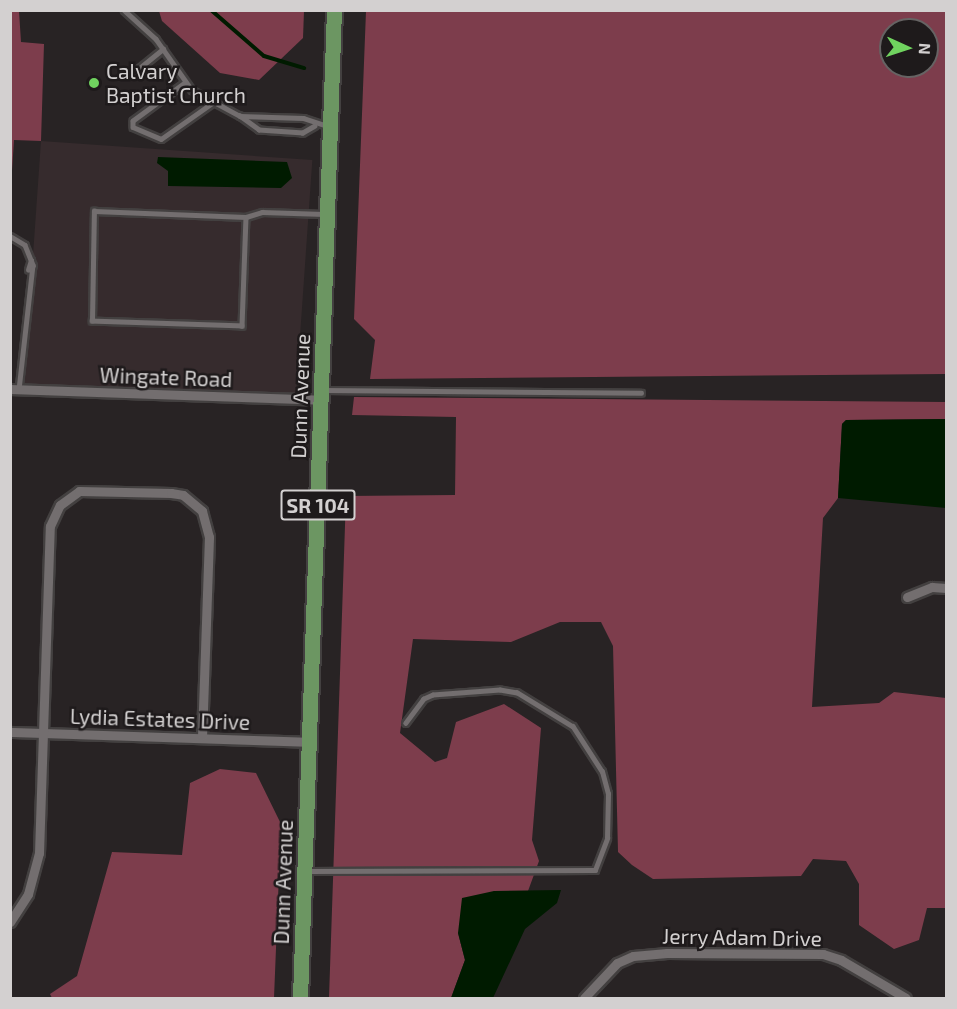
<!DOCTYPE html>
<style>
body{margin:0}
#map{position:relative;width:957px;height:1009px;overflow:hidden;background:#282324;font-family:"Exo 2",sans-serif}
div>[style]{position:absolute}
.built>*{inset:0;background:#362b2d;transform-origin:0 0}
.forest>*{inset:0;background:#7d3d4c}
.water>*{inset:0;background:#001b00}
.stream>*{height:4px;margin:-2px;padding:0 2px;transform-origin:2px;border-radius:2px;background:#001b00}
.roads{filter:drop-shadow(2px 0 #434040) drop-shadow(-2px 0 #434040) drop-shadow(0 2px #434040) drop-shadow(0 -2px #434040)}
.service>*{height:4.5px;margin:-2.25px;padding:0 2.25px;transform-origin:2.25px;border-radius:2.25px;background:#736e6f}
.minor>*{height:9px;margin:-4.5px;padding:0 4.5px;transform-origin:4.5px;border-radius:4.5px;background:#736e6f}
.primary>*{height:15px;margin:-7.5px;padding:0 7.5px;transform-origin:7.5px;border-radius:7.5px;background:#6c9662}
.dots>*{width:16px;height:16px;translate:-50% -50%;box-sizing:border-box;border:3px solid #1e1a1b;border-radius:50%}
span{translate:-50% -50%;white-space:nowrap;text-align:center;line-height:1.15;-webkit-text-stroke:5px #1e1a1b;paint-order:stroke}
.shield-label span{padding:2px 4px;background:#1e1a1b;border:2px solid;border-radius:4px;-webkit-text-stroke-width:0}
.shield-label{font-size:20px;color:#d3d0d0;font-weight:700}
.poi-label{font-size:21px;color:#d3d0d0}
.left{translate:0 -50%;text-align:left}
.street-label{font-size:21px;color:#d3d0d0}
.frame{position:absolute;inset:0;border:12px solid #d3d0d0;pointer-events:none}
.north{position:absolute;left:879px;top:18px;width:60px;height:60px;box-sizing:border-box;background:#1e1a1b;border:2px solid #666363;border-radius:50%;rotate:93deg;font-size:16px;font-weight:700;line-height:24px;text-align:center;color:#d3d0d0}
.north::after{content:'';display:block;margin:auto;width:21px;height:27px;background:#70d35f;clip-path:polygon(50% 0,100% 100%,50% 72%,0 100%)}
</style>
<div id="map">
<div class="built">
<i style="left:41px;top:141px;width:272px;height:243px;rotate:4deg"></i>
</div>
<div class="forest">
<i style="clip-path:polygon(19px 11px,21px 42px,44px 44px,41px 141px,14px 140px,11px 186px,10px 11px)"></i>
<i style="clip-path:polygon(159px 11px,304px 11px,303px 38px,259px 80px,220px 73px,162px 21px)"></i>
<i style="clip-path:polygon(evenodd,366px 11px,946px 11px,946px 374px,370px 379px,375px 340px,354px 319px,366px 11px,891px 30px,927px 30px,927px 66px,891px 66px,891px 30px)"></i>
<i style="clip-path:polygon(354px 397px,946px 402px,946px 419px,846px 420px,842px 424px,838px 498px,823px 518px,812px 707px,879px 703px,894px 692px,946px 698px,946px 908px,927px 908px,919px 940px,894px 949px,859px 925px,859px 884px,846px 861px,813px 859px,801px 876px,653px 879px,632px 865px,618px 852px,613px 646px,601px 622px,560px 622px,511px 642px,413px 639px,400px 733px,435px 762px,447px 758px,456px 722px,504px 704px,541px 728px,532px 840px,539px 861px,528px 891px,494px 891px,458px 933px,465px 960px,451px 998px,329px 998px,346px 496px,455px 495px,456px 417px,352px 415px)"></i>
<i style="clip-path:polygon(220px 769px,256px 773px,281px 824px,274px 998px,52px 998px,50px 994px,77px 976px,112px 852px,182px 855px,190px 783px)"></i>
</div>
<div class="water">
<i style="clip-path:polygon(158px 157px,287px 162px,292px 178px,281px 188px,168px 186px,168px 171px,157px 163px)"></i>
<i style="clip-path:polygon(946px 419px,946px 508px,838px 498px,842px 424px,846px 420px)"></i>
<i style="clip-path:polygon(561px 890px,557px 903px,525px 929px,493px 998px,451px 998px,465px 960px,458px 933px,462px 898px,494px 891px)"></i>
</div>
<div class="stream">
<i style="left:211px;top:10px;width:70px;rotate:41deg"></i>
<i style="left:264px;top:56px;width:42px;rotate:16.7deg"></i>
</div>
<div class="roads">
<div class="service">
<i style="left:124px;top:10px;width:43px;rotate:42.2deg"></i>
<i style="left:156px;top:39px;width:62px;rotate:54.8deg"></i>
<i style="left:192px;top:90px;width:55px;rotate:28.4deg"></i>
<i style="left:132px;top:74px;width:40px;rotate:-39deg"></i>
<i style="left:185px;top:83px;width:64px;rotate:143.8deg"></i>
<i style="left:133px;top:121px;width:6px;rotate:90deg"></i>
<i style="left:133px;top:127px;width:30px;rotate:23deg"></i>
<i style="left:161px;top:139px;width:62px;rotate:-35.2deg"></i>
<i style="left:315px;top:126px;width:14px;rotate:150deg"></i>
<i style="left:303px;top:133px;width:44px;rotate:-176.1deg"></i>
<i style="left:259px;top:130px;width:24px;rotate:-144deg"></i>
<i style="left:240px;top:116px;width:63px;rotate:1.8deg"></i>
<i style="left:303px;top:118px;width:25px;rotate:18deg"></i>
<i style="left:246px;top:217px;width:109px;rotate:92.1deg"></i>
<i style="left:242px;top:326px;width:150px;rotate:-178.1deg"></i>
<i style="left:92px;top:321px;width:110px;rotate:-89deg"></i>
<i style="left:94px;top:211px;width:152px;rotate:2.3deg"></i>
<i style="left:246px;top:217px;width:17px;rotate:-17deg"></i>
<i style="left:262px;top:212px;width:62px;rotate:1.8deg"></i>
<i style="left:10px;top:236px;width:17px;rotate:31deg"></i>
<i style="left:25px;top:245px;width:22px;rotate:68deg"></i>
<i style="left:33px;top:265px;width:125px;rotate:96.4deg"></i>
<i style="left:28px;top:270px;width:10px;rotate:-73deg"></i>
<i style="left:324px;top:390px;width:317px;rotate:0.5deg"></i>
<i style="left:308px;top:871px;width:287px;rotate:-0.2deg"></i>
<i style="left:595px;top:870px;width:34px;rotate:-69deg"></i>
<i style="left:607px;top:838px;width:44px;rotate:-88.7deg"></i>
<i style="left:608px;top:794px;width:23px;rotate:-105deg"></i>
<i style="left:602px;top:772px;width:54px;rotate:-122.8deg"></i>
<i style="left:573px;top:727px;width:66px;rotate:-148.7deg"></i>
<i style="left:517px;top:693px;width:17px;rotate:-170deg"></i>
<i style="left:500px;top:690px;width:67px;rotate:175.7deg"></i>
<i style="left:433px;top:695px;width:10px;rotate:156deg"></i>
<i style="left:424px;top:699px;width:30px;rotate:127deg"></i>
</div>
<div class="minor">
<i style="left:10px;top:389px;width:311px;rotate:2deg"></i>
<i style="left:907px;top:597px;width:27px;rotate:-22deg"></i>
<i style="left:932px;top:587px;width:14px;rotate:4deg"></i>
<i style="left:10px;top:732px;width:299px;rotate:1.9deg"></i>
<i style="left:10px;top:922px;width:33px;rotate:-57deg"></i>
<i style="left:28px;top:894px;width:42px;rotate:-75deg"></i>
<i style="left:39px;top:853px;width:327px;rotate:-88.1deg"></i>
<i style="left:50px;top:526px;width:23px;rotate:-65deg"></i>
<i style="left:60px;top:505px;width:24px;rotate:-36deg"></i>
<i style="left:79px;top:491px;width:92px;rotate:1.2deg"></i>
<i style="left:171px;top:493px;width:12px;rotate:9deg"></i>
<i style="left:183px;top:495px;width:25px;rotate:40deg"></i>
<i style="left:202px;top:511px;width:27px;rotate:75deg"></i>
<i style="left:209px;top:537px;width:199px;rotate:92deg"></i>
<i style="left:584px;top:998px;width:48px;rotate:-46.7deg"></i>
<i style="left:617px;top:963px;width:17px;rotate:-24deg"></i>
<i style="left:633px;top:956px;width:34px;rotate:-5deg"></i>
<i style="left:667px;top:953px;width:156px;rotate:0.4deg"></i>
<i style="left:823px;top:954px;width:19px;rotate:18deg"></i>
<i style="left:841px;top:960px;width:75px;rotate:30.3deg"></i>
</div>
<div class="primary">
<i style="left:300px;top:998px;width:989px;rotate:-88.03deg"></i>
</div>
</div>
<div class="dots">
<i style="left:94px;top:83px;background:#70d35f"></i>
</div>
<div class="shield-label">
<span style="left:318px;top:505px">SR 104</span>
</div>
<div class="poi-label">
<span class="left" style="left:106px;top:83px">Calvary<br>Baptist Church</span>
</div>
<div class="street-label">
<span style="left:166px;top:377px;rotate:2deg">Wingate Road</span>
<span style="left:300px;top:396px;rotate:-88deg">Dunn Avenue</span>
<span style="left:160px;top:719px;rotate:2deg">Lydia Estates Drive</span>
<span style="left:283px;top:882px;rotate:-88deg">Dunn Avenue</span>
<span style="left:742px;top:937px;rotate:1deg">Jerry Adam Drive</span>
</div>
<div class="frame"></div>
<div class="north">N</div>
</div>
